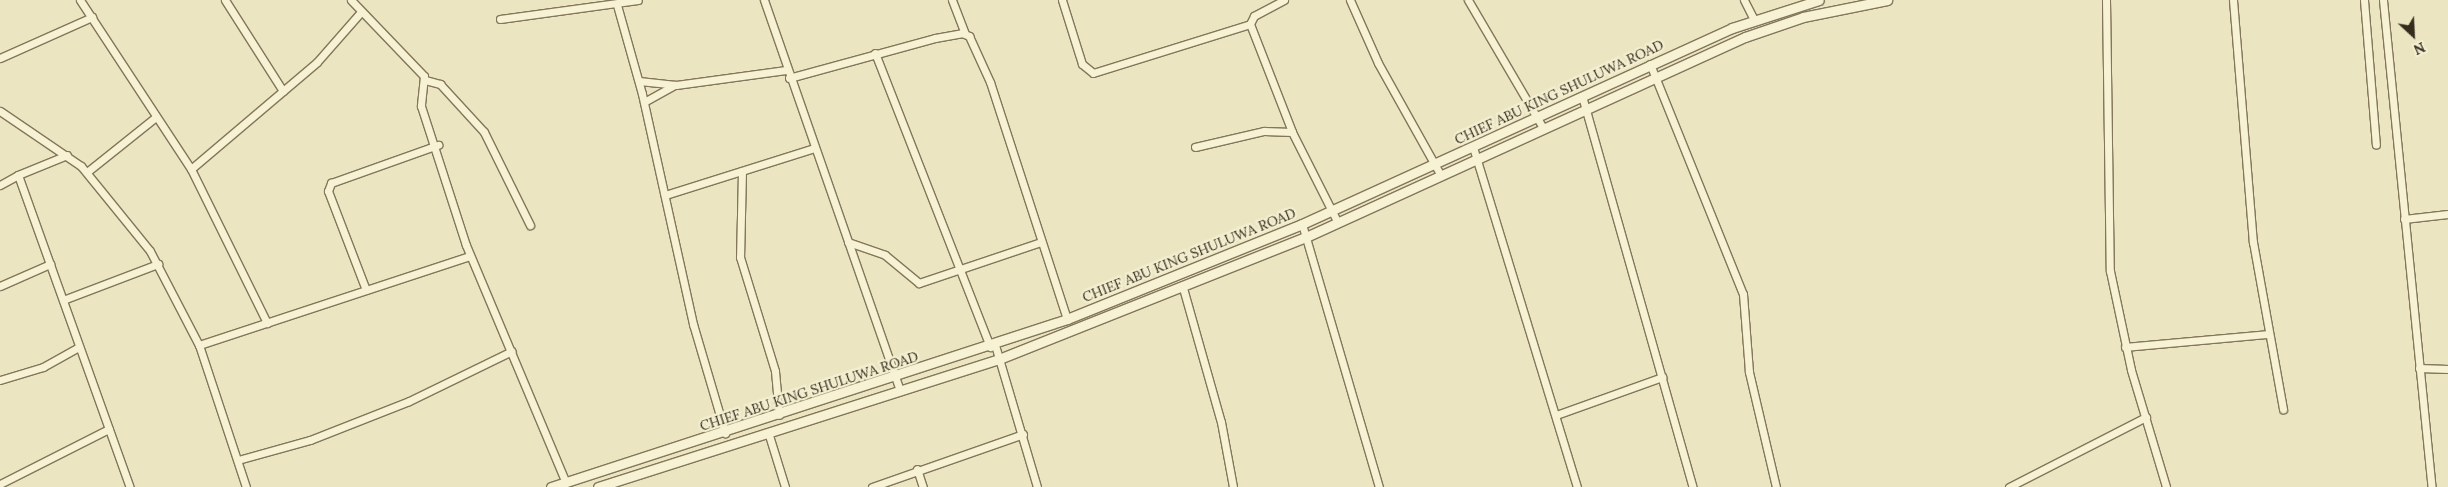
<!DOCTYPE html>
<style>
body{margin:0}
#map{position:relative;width:2448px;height:487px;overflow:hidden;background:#ebe5c1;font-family:Lora,serif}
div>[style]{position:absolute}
.roads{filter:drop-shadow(1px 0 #83765a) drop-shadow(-1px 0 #83765a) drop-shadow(0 1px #83765a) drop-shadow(0 -1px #83765a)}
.minor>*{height:7px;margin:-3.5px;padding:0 3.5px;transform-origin:3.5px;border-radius:3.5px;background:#f6f2d3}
.tertiary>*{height:9px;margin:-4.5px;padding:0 4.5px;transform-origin:4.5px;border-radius:4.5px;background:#f6f2d3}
span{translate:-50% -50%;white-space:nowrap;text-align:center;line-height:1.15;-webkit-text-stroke:4.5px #f3eed0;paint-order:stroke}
.street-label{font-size:14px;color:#342c1d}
.north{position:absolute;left:2388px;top:10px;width:50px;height:50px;-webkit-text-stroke:4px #f3eed0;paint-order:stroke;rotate:155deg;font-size:14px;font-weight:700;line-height:20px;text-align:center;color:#342c1d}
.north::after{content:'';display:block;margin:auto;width:18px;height:22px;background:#342c1d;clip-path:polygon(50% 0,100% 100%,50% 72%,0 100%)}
</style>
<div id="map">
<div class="roads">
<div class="minor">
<i style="left:80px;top:0;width:202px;rotate:56.7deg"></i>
<i style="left:191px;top:169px;width:172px;rotate:63.7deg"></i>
<i style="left:225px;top:0;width:108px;rotate:57.5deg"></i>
<i style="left:351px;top:0;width:105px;rotate:46.2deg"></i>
<i style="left:424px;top:76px;width:30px;rotate:96deg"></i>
<i style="left:421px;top:106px;width:146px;rotate:72.1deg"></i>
<i style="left:466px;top:245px;width:258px;rotate:67.2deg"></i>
<i style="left:764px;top:0;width:413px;rotate:70.8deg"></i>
<i style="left:952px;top:0;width:36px;rotate:69deg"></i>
<i style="left:1062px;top:0;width:67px;rotate:72.6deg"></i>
<i style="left:1082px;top:64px;width:14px;rotate:39deg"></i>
<i style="left:1093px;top:73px;width:164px;rotate:-17.3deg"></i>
<i style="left:1284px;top:0;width:34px;rotate:152deg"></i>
<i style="left:1254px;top:16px;width:9px;rotate:117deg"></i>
<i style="left:1250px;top:24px;width:116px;rotate:68.7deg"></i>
<i style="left:1292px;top:132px;width:100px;rotate:63.2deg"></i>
<i style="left:1350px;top:0;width:69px;rotate:66deg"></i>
<i style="left:1378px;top:63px;width:127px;rotate:60.8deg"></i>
<i style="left:1468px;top:0;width:148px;rotate:59.6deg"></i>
<i style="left:1744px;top:0;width:22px;rotate:63deg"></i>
<i style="left:2106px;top:0;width:271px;rotate:89.2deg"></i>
<i style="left:2110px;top:271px;width:101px;rotate:78deg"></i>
<i style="left:2131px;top:370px;width:122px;rotate:73.3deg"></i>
<i style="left:2233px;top:0;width:243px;rotate:85.3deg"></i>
<i style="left:2253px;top:242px;width:170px;rotate:79.8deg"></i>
<i style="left:2364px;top:0;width:145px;rotate:85.3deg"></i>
<i style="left:2383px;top:0;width:489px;rotate:84.3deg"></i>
<i style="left:617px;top:5px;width:92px;rotate:74.3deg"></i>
<i style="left:642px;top:94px;width:236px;rotate:77.5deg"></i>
<i style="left:693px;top:324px;width:114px;rotate:73.6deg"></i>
<i style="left:500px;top:19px;width:139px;rotate:-7.8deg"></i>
<i style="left:875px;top:53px;width:316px;rotate:68.6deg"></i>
<i style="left:0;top:58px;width:101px;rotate:-24deg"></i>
<i style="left:1650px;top:64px;width:248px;rotate:68deg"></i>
<i style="left:1743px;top:294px;width:78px;rotate:85.6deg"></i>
<i style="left:1749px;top:372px;width:118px;rotate:76.8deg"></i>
<i style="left:789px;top:78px;width:151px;rotate:-15.3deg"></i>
<i style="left:935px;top:38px;width:27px;rotate:-10deg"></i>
<i style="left:962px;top:33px;width:8px;rotate:23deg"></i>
<i style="left:969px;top:36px;width:51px;rotate:65.5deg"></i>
<i style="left:990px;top:82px;width:249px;rotate:72deg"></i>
<i style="left:425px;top:80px;width:16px;rotate:15deg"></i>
<i style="left:440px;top:84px;width:65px;rotate:47.5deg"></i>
<i style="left:484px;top:132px;width:104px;rotate:63.7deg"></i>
<i style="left:639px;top:81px;width:37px;rotate:6deg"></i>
<i style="left:676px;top:85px;width:111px;rotate:-7.8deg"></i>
<i style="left:1582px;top:96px;width:406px;rotate:74.2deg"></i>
<i style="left:644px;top:102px;width:35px;rotate:-29deg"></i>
<i style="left:0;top:111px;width:98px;rotate:34.2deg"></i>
<i style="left:81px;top:166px;width:109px;rotate:50.9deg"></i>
<i style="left:150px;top:251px;width:106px;rotate:62.5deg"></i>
<i style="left:199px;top:345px;width:150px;rotate:71.7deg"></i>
<i style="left:1195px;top:147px;width:71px;rotate:-13.1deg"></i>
<i style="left:1264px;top:131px;width:28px;rotate:2deg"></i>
<i style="left:1473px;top:147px;width:356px;rotate:73deg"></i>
<i style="left:67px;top:155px;width:53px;rotate:157.8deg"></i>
<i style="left:18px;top:175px;width:331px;rotate:70.3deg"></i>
<i style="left:191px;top:169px;width:165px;rotate:-40.3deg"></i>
<i style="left:317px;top:62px;width:67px;rotate:-48.7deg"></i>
<i style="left:742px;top:171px;width:86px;rotate:91.3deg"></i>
<i style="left:740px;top:257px;width:119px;rotate:72.9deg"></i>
<i style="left:775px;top:371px;width:44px;rotate:84.8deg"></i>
<i style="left:87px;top:172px;width:88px;rotate:-38.6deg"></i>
<i style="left:0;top:185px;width:21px;rotate:-29deg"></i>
<i style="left:665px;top:195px;width:156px;rotate:-17.5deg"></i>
<i style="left:2404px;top:219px;width:44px;rotate:-6.5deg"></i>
<i style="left:1302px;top:224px;width:274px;rotate:73.7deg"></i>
<i style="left:848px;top:242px;width:39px;rotate:19deg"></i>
<i style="left:885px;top:255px;width:44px;rotate:39.5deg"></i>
<i style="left:919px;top:283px;width:129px;rotate:-18.6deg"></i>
<i style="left:0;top:286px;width:55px;rotate:-23.7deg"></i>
<i style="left:1183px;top:288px;width:139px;rotate:74.2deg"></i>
<i style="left:1221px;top:422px;width:66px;rotate:79.5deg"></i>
<i style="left:366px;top:290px;width:106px;rotate:-111deg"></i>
<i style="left:328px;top:191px;width:9px;rotate:-69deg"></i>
<i style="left:331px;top:183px;width:114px;rotate:-19.6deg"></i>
<i style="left:63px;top:300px;width:102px;rotate:-20.8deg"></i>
<i style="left:199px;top:345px;width:285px;rotate:-18.2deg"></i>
<i style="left:995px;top:345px;width:148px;rotate:73.5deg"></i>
<i style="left:2125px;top:347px;width:144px;rotate:-5.2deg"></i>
<i style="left:2419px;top:368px;width:29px;rotate:2deg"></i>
<i style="left:0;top:380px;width:45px;rotate:-16.8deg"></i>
<i style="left:43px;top:367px;width:41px;rotate:-29.1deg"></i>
<i style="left:1556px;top:415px;width:113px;rotate:-19.7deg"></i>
<i style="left:768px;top:432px;width:58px;rotate:72.8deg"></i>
<i style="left:238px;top:460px;width:75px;rotate:-15.5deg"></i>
<i style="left:310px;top:440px;width:106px;rotate:-21.5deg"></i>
<i style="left:409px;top:401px;width:114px;rotate:-25.9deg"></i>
<i style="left:917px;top:469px;width:19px;rotate:72deg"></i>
<i style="left:0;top:484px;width:122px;rotate:-26.8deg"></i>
<i style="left:872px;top:487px;width:160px;rotate:-19.3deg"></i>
<i style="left:2009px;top:487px;width:154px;rotate:-27.1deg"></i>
</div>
<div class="tertiary">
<i style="left:551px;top:487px;width:543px;rotate:-18.03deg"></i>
<i style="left:1067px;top:319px;width:253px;rotate:-22deg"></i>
<i style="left:1302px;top:224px;width:473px;rotate:-24.5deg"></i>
<i style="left:1732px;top:28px;width:91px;rotate:-17.8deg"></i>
<i style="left:598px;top:487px;width:421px;rotate:-17.7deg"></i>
<i style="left:999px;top:359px;width:330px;rotate:-21.7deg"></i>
<i style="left:1306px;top:237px;width:482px;rotate:-24.5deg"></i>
<i style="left:1745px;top:37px;width:61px;rotate:-19deg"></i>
<i style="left:1803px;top:17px;width:86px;rotate:-11.4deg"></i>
</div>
</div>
<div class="street-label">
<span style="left:1559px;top:92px;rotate:-25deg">CHIEF ABU KING SHULUWA ROAD</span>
<span style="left:1189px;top:255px;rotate:-22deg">CHIEF ABU KING SHULUWA ROAD</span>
<span style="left:809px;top:391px;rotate:-18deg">CHIEF ABU KING SHULUWA ROAD</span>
</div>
<div class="north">N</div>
</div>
